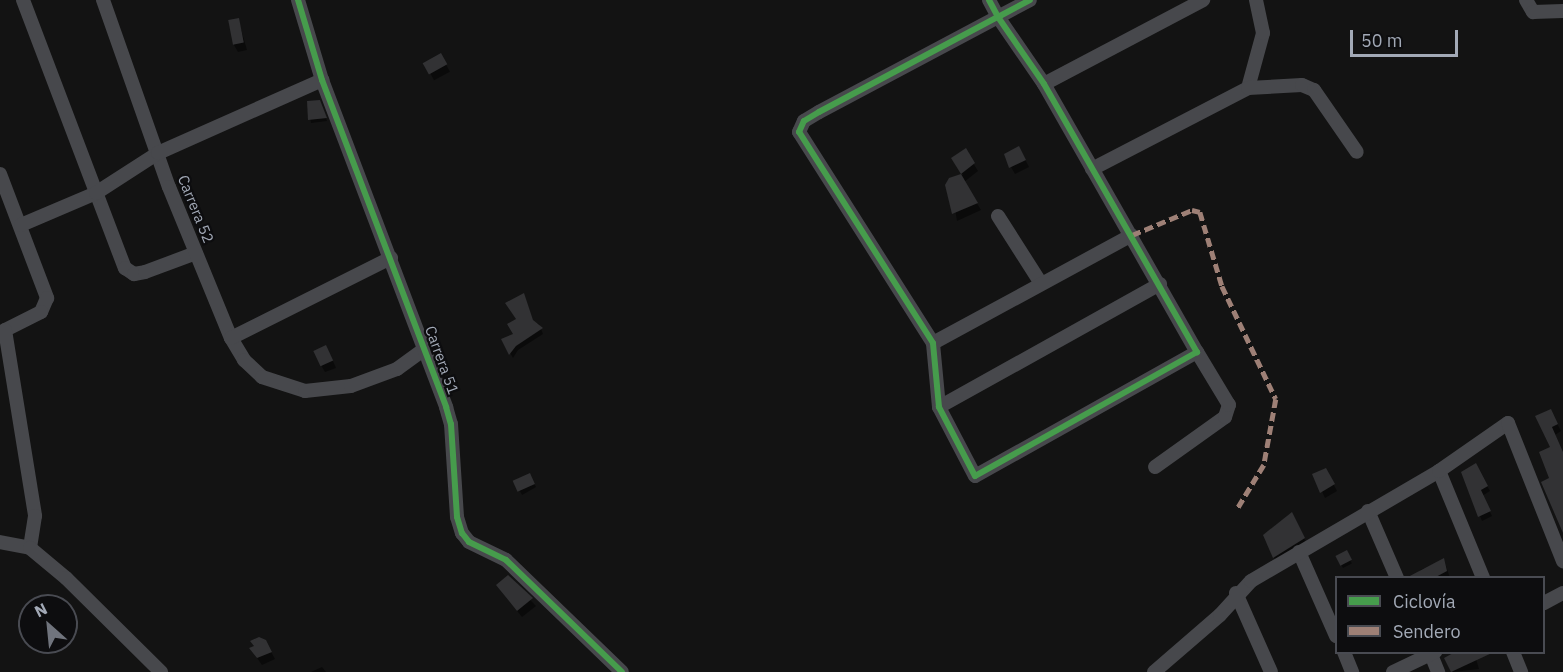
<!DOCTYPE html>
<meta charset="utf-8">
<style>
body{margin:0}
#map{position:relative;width:1563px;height:672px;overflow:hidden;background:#131313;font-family:"IBM Plex Sans",sans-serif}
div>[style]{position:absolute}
.shadow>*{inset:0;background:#0007;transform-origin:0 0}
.building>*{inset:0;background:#323234;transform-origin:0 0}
.minor>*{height:14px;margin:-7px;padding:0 7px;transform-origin:7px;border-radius:7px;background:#47484c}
.quiet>*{height:4.5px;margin-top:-2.25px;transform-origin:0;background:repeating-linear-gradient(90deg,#9e8076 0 9px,transparent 0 13.5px)}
.cycleway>*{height:6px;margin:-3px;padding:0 3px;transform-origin:3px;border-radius:3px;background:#469c4c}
span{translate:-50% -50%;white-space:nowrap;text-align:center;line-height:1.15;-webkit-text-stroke:4.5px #0d0d0f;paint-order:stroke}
.street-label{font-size:15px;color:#a2a9b6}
.legend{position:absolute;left:1335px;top:576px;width:210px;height:78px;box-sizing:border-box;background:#0d0d0f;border:2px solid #494b52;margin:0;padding:8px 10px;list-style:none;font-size:18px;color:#a2a9b6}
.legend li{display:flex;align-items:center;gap:12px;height:30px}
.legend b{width:30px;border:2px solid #494b52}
.north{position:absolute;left:18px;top:594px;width:60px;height:60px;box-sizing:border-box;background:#0d0d0f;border:2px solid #494b52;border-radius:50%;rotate:333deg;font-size:16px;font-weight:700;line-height:24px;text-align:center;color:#a2a9b6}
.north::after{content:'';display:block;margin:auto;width:21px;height:27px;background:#70747d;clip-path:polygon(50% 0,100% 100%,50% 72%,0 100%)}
.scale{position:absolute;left:1350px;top:30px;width:108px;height:27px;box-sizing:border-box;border:3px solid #a2a9b6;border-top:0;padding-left:8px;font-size:18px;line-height:21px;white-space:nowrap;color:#a2a9b6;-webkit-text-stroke:4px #0d0d0f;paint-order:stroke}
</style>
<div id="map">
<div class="shadow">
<i style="clip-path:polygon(238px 19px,247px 50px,238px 52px,234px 45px)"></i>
<i style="left:441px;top:55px;width:19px;height:18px;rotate:62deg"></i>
<i style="clip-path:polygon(308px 102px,321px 105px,327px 121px,311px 123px)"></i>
<i style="clip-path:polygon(1019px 148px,1029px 167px,1015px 174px,1011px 167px)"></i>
<i style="clip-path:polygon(965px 150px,978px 171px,964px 182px,981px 210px,957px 221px,950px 179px,963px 175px,953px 158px)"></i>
<i style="clip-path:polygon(524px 295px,533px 322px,539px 324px,543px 334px,518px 350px,513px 358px,503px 340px,515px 335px)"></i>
<i style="clip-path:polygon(330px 354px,336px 368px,325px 372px,321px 365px)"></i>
<i style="clip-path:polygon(1537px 417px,1554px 418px,1561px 431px,1555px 435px,1563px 454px,1563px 521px,1551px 479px,1552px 448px)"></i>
<i style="clip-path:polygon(1475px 465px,1490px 491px,1482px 496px,1492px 516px,1482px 521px,1463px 473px)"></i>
<i style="clip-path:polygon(1326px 470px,1337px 491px,1325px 498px,1314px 474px)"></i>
<i style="left:529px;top:475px;width:14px;height:16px;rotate:60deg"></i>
<i style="clip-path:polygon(1298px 526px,1310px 550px,1281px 568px,1274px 557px)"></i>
<i style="left:1346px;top:552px;width:13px;height:10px;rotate:63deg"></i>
<i style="clip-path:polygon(1444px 560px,1450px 578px,1421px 578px,1420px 570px)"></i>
<i style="clip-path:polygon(508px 577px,536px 606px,522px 617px,502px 592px)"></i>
<i style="clip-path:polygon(265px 641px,275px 659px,262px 665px,255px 655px)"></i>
<i style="clip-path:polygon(1474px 652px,1479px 669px,1453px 672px,1446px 659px)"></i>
<i style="clip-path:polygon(322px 667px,326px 672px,311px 672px)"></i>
</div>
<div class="building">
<i style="left:239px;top:18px;width:25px;height:11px;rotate:79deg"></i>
<i style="left:441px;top:53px;width:13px;height:21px;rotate:61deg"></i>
<i style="clip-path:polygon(320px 100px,327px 118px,308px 120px,307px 101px)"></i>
<i style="clip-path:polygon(1019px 146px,1026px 160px,1009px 168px,1004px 154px)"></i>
<i style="clip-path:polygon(966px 148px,975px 163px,961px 174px,951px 158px)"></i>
<i style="clip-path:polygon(961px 174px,978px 203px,952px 214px,945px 185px,949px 178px)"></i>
<i style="clip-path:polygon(524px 293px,533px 320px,543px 328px,516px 346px,509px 355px,501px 339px,513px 334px,507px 324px,516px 319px,505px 303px)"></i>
<i style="left:326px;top:345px;width:17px;height:14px;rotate:65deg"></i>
<i style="clip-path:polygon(1551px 409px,1558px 424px,1552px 427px,1563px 452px,1563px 533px,1541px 482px,1549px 478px,1539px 452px,1550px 447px,1535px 416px)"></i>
<i style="clip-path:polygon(1476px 463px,1488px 486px,1481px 490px,1491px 511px,1478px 517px,1461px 472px)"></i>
<i style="clip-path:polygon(1326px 468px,1335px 484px,1320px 493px,1312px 474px)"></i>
<i style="left:530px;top:473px;width:12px;height:19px;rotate:66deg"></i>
<i style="clip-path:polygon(1292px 512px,1305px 538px,1273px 558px,1263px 535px)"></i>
<i style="left:1347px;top:550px;width:11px;height:13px;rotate:63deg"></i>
<i style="clip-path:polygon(1444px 558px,1447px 571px,1434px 578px,1406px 578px)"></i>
<i style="clip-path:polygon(508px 575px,533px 598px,517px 611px,496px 585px)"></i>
<i style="clip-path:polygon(259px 637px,266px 640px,272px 652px,257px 658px,249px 648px,254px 646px,250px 641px)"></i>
<i style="clip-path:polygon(1455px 652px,1494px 652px,1451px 672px,1444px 658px)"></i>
</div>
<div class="minor">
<i style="left:23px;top:0;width:287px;rotate:69.2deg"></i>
<i style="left:125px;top:268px;width:11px;rotate:34deg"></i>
<i style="left:134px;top:274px;width:11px;rotate:-10deg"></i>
<i style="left:145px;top:272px;width:54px;rotate:-20.4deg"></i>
<i style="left:103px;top:0;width:198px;rotate:70.6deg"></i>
<i style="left:169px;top:187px;width:163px;rotate:67.7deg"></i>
<i style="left:231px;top:338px;width:26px;rotate:59deg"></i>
<i style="left:244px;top:360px;width:25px;rotate:43deg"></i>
<i style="left:262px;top:377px;width:45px;rotate:18deg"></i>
<i style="left:305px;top:391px;width:46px;rotate:-6.2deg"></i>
<i style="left:351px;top:386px;width:49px;rotate:-20.3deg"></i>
<i style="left:397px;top:369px;width:34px;rotate:-36deg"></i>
<i style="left:298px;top:0;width:84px;rotate:73.3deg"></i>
<i style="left:322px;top:80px;width:350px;rotate:69.2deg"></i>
<i style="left:446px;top:407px;width:18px;rotate:74deg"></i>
<i style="left:451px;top:424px;width:93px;rotate:86.3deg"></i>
<i style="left:457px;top:517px;width:17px;rotate:73deg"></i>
<i style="left:462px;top:533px;width:11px;rotate:52deg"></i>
<i style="left:469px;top:542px;width:41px;rotate:25.9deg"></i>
<i style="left:506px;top:560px;width:161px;rotate:44deg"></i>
<i style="left:989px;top:0;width:19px;rotate:62deg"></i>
<i style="left:998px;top:17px;width:81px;rotate:55.5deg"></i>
<i style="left:1044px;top:84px;width:309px;rotate:60.3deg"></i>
<i style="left:1197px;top:352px;width:254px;rotate:150.8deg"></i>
<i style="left:975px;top:476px;width:78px;rotate:-117.6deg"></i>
<i style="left:939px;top:407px;width:64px;rotate:-95.4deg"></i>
<i style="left:933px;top:343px;width:250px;rotate:-122.4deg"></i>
<i style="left:799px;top:132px;width:12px;rotate:-66deg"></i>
<i style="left:804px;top:121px;width:17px;rotate:-31deg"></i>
<i style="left:819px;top:112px;width:203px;rotate:-28deg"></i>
<i style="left:998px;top:17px;width:36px;rotate:-28deg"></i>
<i style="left:1526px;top:0;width:14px;rotate:60deg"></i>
<i style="left:1533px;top:12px;width:30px;rotate:-2deg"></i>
<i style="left:1044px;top:84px;width:180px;rotate:-27.8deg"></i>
<i style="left:1248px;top:88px;width:57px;rotate:-74.7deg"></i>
<i style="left:1263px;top:33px;width:34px;rotate:-102deg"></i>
<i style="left:1092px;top:169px;width:176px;rotate:-27.4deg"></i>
<i style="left:1248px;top:88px;width:54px;rotate:-3.2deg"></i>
<i style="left:1302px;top:85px;width:13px;rotate:23deg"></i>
<i style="left:1314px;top:90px;width:75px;rotate:55.3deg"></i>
<i style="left:0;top:174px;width:133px;rotate:69.2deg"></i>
<i style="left:47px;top:298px;width:15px;rotate:113deg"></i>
<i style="left:41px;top:312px;width:40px;rotate:153.4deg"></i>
<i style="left:5px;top:330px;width:188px;rotate:80.8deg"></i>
<i style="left:35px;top:516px;width:32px;rotate:99deg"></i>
<i style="left:998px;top:216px;width:78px;rotate:57.5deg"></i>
<i style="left:21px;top:225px;width:82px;rotate:-23.1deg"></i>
<i style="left:96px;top:193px;width:74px;rotate:-32.8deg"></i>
<i style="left:158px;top:153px;width:180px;rotate:-24deg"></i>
<i style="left:231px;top:338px;width:179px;rotate:-26.6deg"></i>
<i style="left:933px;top:343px;width:226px;rotate:-28.5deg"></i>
<i style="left:939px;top:407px;width:253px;rotate:-29.1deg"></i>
<i style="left:1155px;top:467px;width:86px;rotate:-35.5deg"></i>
<i style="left:1225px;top:417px;width:13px;rotate:-72deg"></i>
<i style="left:1229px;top:405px;width:62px;rotate:-121.1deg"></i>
<i style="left:1439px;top:471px;width:116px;rotate:67.6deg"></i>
<i style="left:1368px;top:511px;width:73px;rotate:66.6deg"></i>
<i style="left:0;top:542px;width:31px;rotate:11deg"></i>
<i style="left:30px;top:548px;width:47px;rotate:39.8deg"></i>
<i style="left:66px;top:578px;width:134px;rotate:44.7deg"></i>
<i style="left:1299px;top:552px;width:92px;rotate:66.2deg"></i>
<i style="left:1236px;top:593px;width:86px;rotate:66.1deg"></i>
<i style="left:1544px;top:603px;width:21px;rotate:-28deg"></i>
<i style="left:1344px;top:652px;width:22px;rotate:68deg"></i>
<i style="left:1430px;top:652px;width:22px;rotate:68deg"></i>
<i style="left:1513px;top:652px;width:22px;rotate:68deg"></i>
<i style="left:1154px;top:672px;width:87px;rotate:-40.8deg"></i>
<i style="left:1220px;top:615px;width:46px;rotate:-47.6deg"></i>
<i style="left:1251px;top:581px;width:218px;rotate:-30.3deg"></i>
<i style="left:1439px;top:471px;width:84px;rotate:-34.8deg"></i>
<i style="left:1508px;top:423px;width:149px;rotate:68.3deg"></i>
<i style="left:1393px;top:672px;width:47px;rotate:-25.5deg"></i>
</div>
<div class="quiet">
<i style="left:1132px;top:235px;width:65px;rotate:-22.6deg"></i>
<i style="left:1192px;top:210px;width:8px;rotate:14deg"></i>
<i style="left:1200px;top:212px;width:77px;rotate:73.4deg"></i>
<i style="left:1222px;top:286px;width:125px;rotate:64.5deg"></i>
<i style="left:1276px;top:399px;width:67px;rotate:100.3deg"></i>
<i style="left:1264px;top:465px;width:50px;rotate:121.2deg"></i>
</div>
<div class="cycleway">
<i style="left:298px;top:0;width:84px;rotate:73.3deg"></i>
<i style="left:322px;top:80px;width:350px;rotate:69.2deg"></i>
<i style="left:446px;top:407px;width:18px;rotate:74deg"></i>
<i style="left:451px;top:424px;width:93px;rotate:86.3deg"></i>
<i style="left:457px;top:517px;width:17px;rotate:73deg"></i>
<i style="left:462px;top:533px;width:11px;rotate:52deg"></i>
<i style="left:469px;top:542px;width:41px;rotate:25.9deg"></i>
<i style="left:506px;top:560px;width:161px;rotate:44deg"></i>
<i style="left:989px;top:0;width:19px;rotate:62deg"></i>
<i style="left:998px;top:17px;width:81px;rotate:55.5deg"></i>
<i style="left:1044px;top:84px;width:309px;rotate:60.3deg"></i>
<i style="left:1197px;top:352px;width:254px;rotate:150.8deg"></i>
<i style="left:975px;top:476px;width:78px;rotate:-117.6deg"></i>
<i style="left:939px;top:407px;width:64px;rotate:-95.4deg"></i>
<i style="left:933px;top:343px;width:250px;rotate:-122.4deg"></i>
<i style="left:799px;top:132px;width:12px;rotate:-66deg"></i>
<i style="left:804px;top:121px;width:17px;rotate:-31deg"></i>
<i style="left:819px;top:112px;width:203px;rotate:-28deg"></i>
<i style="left:998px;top:17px;width:36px;rotate:-28deg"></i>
</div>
<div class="street-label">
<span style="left:196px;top:209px;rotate:68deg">Carrera 52</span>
<span style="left:442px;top:360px;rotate:70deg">Carrera 51</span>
</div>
<ul class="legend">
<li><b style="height:8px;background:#469c4c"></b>Ciclovía</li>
<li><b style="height:8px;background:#9e8076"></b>Sendero</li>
</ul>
<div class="north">N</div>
<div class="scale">50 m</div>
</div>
